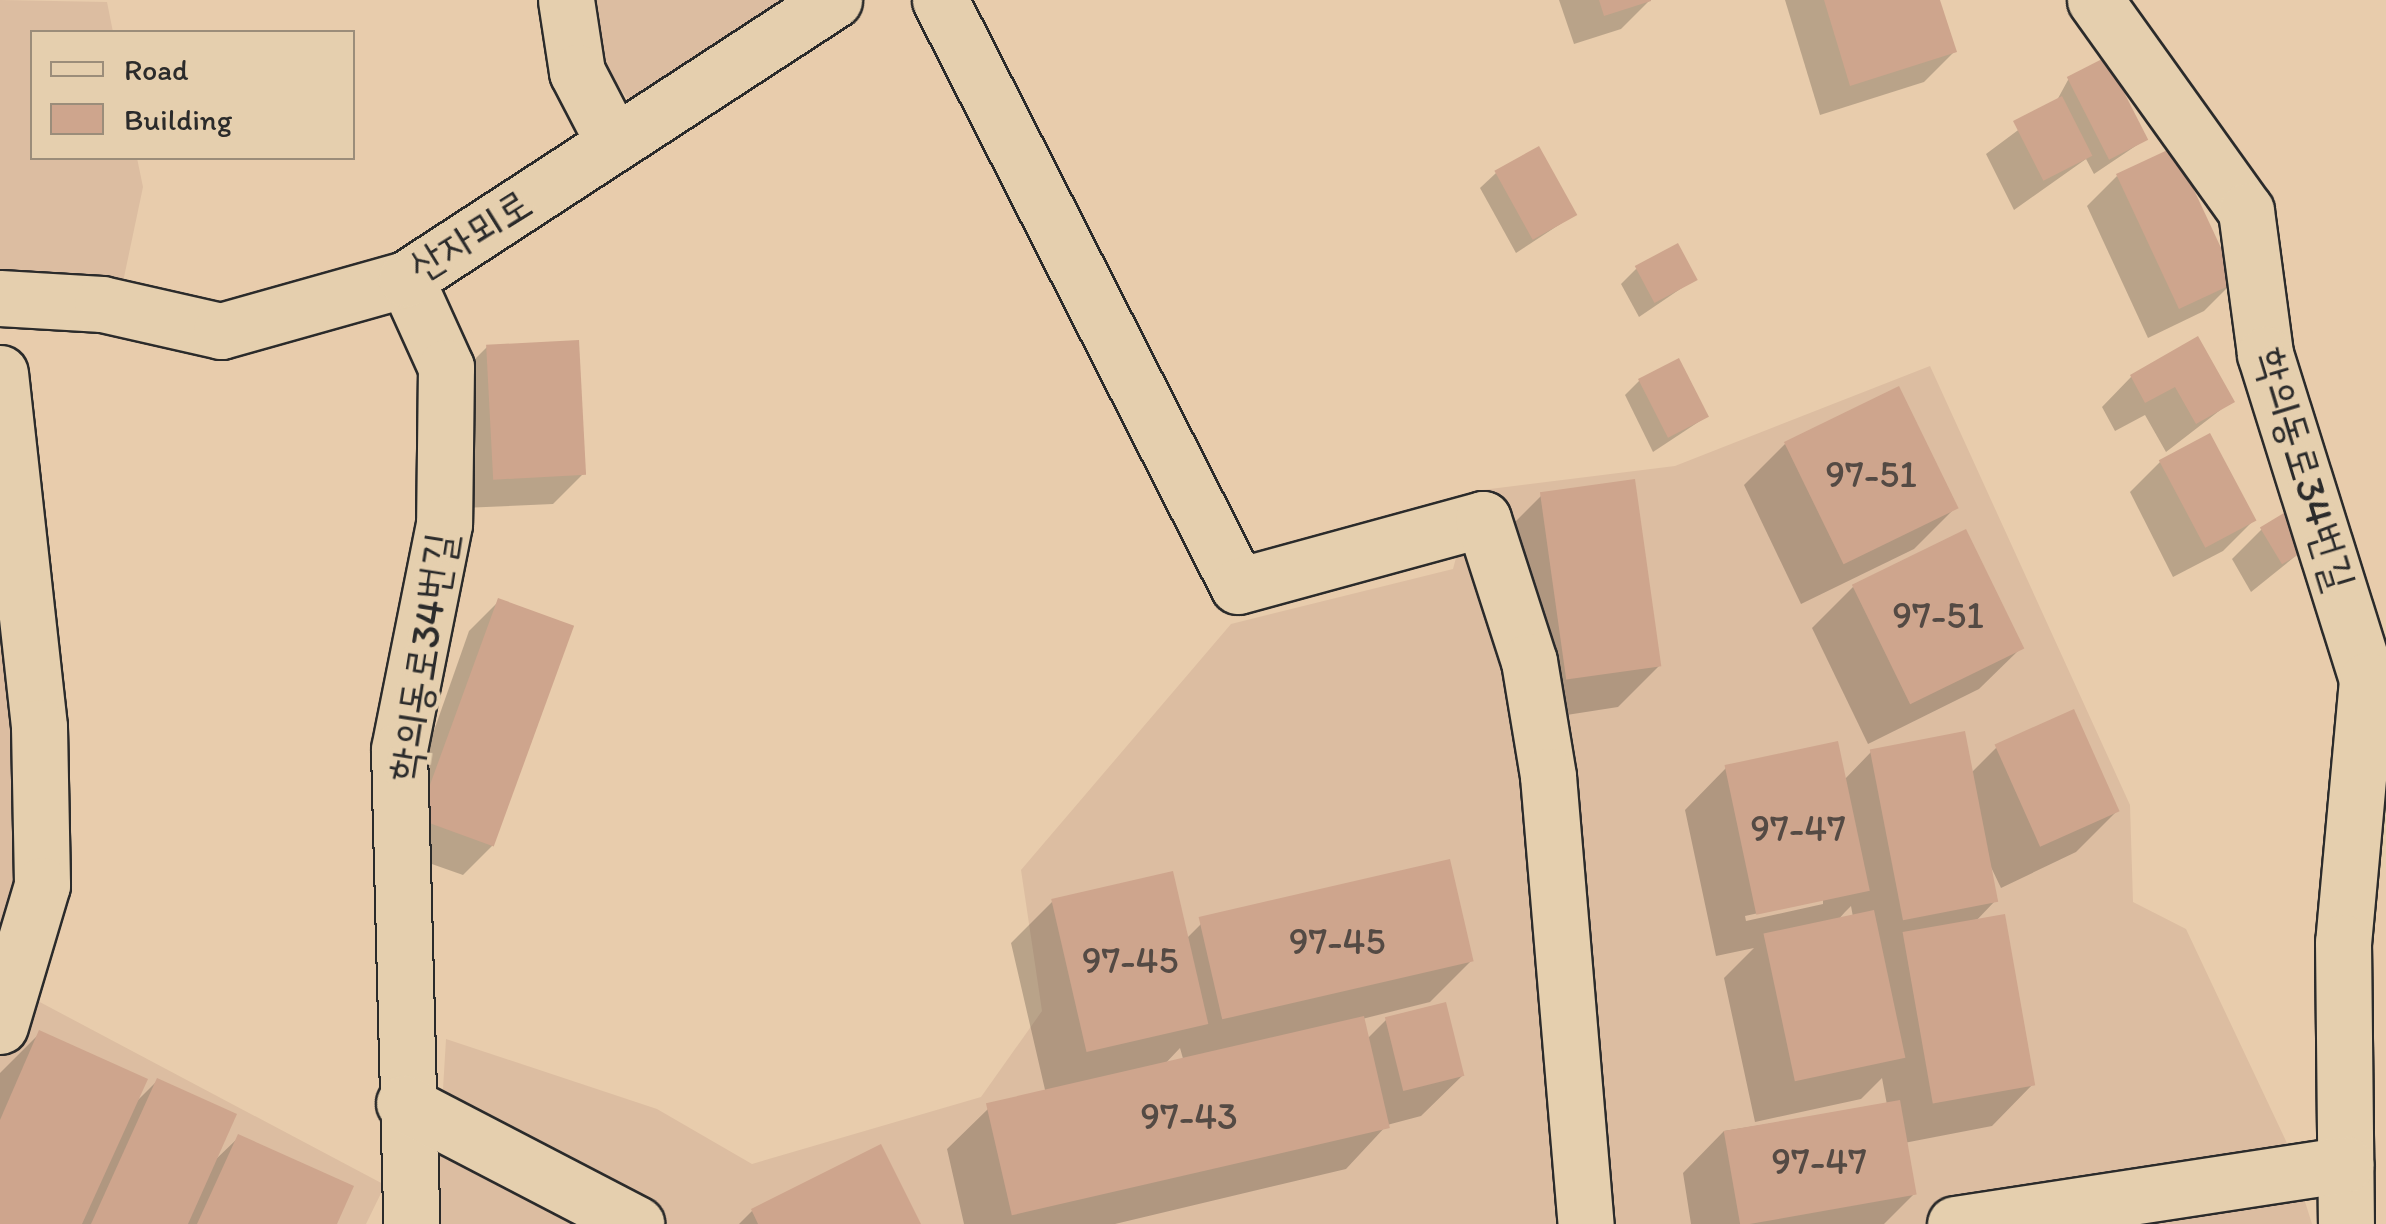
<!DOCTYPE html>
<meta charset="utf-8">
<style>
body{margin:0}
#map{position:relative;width:2386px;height:1224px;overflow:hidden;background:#e8ccac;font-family:Itim,"Poor Story",sans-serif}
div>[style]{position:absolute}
.built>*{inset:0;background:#dcbda1}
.shadow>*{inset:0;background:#0003}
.building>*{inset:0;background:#cea58d;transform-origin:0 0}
.roads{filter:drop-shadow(2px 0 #2b2b2b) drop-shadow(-2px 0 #2b2b2b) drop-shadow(0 2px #2b2b2b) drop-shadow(0 -2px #2b2b2b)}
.minor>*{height:55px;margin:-27.5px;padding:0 27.5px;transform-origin:27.5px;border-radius:27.5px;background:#e5cfae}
span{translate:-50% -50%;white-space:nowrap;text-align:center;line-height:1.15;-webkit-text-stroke:9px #e5cfae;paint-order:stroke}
.number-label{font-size:38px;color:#544a44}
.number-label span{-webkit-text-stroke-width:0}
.street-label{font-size:42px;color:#2b2b2b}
.legend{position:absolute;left:30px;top:30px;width:325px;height:130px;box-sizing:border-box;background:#e5cfae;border:2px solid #9b8d7a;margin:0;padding:12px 18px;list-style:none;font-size:30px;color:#2b2b2b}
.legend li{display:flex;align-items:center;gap:20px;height:50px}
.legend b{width:50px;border:2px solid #9b8d7a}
</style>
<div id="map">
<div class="built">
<i style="clip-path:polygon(0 0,107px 2px,113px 32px,32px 32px,32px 158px,137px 158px,143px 187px,123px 282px,0 271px)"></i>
<i style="clip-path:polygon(594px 0,792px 0,633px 106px,606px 69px)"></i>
<i style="clip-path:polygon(1930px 366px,2130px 805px,2133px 902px,2186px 929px,2286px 1141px,2312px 1224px,435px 1224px,446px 1039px,657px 1109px,752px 1164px,981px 1097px,1042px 1011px,1021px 870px,1231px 624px,1453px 569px,1474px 491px,1675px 466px)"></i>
<i style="clip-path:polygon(0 586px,21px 880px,2px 982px,385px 1185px,366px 1224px,0 1224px)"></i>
</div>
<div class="shadow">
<i style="clip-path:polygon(1559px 0,1650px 0,1621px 29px,1574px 44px)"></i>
<i style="clip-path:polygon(1785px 0,1938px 0,1954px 52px,1924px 82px,1820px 115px)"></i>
<i style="clip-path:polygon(2105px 61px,2146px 139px,2094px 174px,2086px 159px,2014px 210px,1986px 154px,2056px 102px,2068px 80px)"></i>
<i style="clip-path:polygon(1496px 173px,1574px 215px,1516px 253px,1480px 188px)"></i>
<i style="clip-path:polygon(2117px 176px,2234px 281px,2204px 311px,2148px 338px,2087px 206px)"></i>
<i style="clip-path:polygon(1636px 269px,1695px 279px,1639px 317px,1621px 284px)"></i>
<i style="clip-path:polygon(2197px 340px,2232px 401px,2166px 452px,2145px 415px,2115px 431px,2102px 407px,2131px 377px)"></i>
<i style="clip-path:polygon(487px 347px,583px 474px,553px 504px,462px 508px,457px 377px)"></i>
<i style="clip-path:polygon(1640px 380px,1706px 417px,1653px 452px,1625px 395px)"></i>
<i style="clip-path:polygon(1785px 444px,1955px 508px,1914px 549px,1801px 604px,1744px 485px)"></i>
<i style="clip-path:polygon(2160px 462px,2253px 521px,2223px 551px,2173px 577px,2130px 492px)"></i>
<i style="clip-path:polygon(1541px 496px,1660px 665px,1618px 707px,1528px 721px,1500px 537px)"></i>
<i style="clip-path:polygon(2262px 529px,2308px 546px,2251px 592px,2232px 559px)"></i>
<i style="clip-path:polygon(1853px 587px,2021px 648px,1979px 689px,1868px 744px,1812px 628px)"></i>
<i style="clip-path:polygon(499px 601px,493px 845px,463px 875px,392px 850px,469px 631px)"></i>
<i style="clip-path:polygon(evenodd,1997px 747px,2117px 811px,2076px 852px,2001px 888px,1990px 865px,1995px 901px,1974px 923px,2033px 1084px,1992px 1126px,1904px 1143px,1913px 1195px,1884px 1224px,1691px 1224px,1683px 1173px,1724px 1131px,1887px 1105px,1882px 1078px,1861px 1099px,1755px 1122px,1724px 978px,1754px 948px,1716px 956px,1685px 810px,1726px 768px,1844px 780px,1871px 752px,1971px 773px,1997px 747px,1823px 899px,1823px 904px,1746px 921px,1745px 916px,1823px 899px,1997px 747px,1851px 906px,1853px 917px,1837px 921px,1845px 912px,1851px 906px)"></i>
<i style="clip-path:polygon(evenodd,1053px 901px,1186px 939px,1201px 924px,1471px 961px,1430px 1002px,1362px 1019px,1367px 1039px,1386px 1020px,1463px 1075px,1421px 1116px,1387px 1125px,1346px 1169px,1115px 1224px,964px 1224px,947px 1149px,989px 1108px,1046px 1094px,1011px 943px,1053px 901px,1180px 1048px,1184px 1062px,1162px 1067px,1180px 1048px)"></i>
<i style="clip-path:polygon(40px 1033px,134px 1104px,157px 1081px,213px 1162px,239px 1137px,334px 1224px,0 1224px,0 1073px)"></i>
<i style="clip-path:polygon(752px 1211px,918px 1224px,739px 1224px)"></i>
</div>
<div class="building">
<i style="clip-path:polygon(1599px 0,1651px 0,1651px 1px,1604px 16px)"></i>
<i style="clip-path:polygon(1824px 0,1940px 0,1957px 52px,1850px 86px)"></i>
<i style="left:2106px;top:57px;width:93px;height:44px;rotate:63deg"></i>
<i style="left:2062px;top:96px;width:67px;height:55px;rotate:63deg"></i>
<i style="left:1539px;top:146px;width:79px;height:51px;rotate:61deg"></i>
<i style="left:2174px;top:147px;width:149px;height:64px;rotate:65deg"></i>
<i style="left:1678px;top:243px;width:42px;height:49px;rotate:62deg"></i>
<i style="clip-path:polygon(2198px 336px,2235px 402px,2196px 424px,2175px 387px,2145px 403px,2130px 375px)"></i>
<i style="left:579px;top:340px;width:135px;height:93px;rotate:87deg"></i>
<i style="left:1679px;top:358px;width:66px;height:46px;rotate:63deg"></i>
<i style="left:1899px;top:386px;width:136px;height:128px;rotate:64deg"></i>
<i style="left:2210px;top:433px;width:99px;height:58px;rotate:62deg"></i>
<i style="left:1635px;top:479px;width:189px;height:96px;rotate:82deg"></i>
<i style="left:2289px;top:510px;width:43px;height:34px;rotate:59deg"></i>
<i style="left:1966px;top:529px;width:133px;height:127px;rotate:64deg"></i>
<i style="left:498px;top:598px;width:81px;height:235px;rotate:20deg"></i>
<i style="left:2074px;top:709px;width:112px;height:87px;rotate:66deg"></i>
<i style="left:1965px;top:731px;width:174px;height:97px;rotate:79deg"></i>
<i style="left:1838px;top:741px;width:153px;height:116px;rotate:78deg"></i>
<i style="left:1450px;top:859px;width:105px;height:258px;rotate:77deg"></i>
<i style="left:1173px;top:871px;width:157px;height:125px;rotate:77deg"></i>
<i style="left:1874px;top:910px;width:151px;height:113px;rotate:78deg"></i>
<i style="left:2005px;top:914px;width:174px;height:104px;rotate:80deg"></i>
<i style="left:1446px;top:1002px;width:76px;height:63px;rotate:76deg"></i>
<i style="left:1364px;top:1016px;width:115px;height:388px;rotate:77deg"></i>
<i style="clip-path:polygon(39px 1030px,148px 1079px,82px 1224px,0 1224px,0 1120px)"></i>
<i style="clip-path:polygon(157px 1078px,237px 1114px,188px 1224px,91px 1224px)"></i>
<i style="left:1900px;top:1100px;width:96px;height:179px;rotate:80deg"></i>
<i style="clip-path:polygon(238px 1134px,354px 1186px,337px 1224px,197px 1224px)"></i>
<i style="clip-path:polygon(881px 1144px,921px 1224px,758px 1224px,751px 1209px)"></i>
</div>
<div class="roads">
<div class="minor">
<i style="left:566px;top:0;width:73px;rotate:81.3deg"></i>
<i style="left:577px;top:72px;width:80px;rotate:62.5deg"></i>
<i style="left:940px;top:0;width:657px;rotate:63.05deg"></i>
<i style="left:1238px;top:586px;width:254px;rotate:-15.3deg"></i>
<i style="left:1483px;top:519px;width:149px;rotate:72.1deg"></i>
<i style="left:1529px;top:661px;width:117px;rotate:80.6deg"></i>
<i style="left:1548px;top:776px;width:450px;rotate:85.2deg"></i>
<i style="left:2095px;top:0;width:259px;rotate:54.4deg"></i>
<i style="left:2246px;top:211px;width:144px;rotate:82.4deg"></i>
<i style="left:2265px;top:354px;width:342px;rotate:72.6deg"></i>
<i style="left:2367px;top:680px;width:263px;rotate:95.2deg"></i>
<i style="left:2343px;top:942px;width:282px;rotate:89.4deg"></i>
<i style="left:406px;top:279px;width:97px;rotate:65.6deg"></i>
<i style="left:446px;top:367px;width:157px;rotate:90.7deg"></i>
<i style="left:444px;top:524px;width:230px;rotate:101.3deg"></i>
<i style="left:399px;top:750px;width:474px;rotate:88.5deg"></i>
<i style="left:0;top:298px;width:102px;rotate:3.4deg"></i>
<i style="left:102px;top:304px;width:122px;rotate:12.8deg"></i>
<i style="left:221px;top:331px;width:192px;rotate:-15.7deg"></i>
<i style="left:406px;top:279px;width:511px;rotate:-33.1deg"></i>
<i style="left:0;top:373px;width:356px;rotate:83.7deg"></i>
<i style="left:39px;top:727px;width:158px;rotate:88.9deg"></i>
<i style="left:42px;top:885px;width:147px;rotate:106.6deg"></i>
<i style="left:404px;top:1103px;width:262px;rotate:27.5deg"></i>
<i style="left:1955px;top:1224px;width:395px;rotate:-8.7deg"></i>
</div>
</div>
<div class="number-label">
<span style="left:1871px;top:475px">97-51</span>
<span style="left:1938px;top:616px">97-51</span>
<span style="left:1798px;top:829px">97-47</span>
<span style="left:1337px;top:942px">97-45</span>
<span style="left:1130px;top:961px">97-45</span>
<span style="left:1189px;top:1117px">97-43</span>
<span style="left:1819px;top:1162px">97-47</span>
</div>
<div class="street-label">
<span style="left:470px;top:235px;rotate:-32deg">산자뫼로</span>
<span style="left:2305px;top:469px;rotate:73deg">학의동로34번길</span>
<span style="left:422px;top:657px;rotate:-81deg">학의동로34번길</span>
</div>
<ul class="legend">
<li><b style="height:12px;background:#e5cfae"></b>Road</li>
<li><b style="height:28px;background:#cea58d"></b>Building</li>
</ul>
</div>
